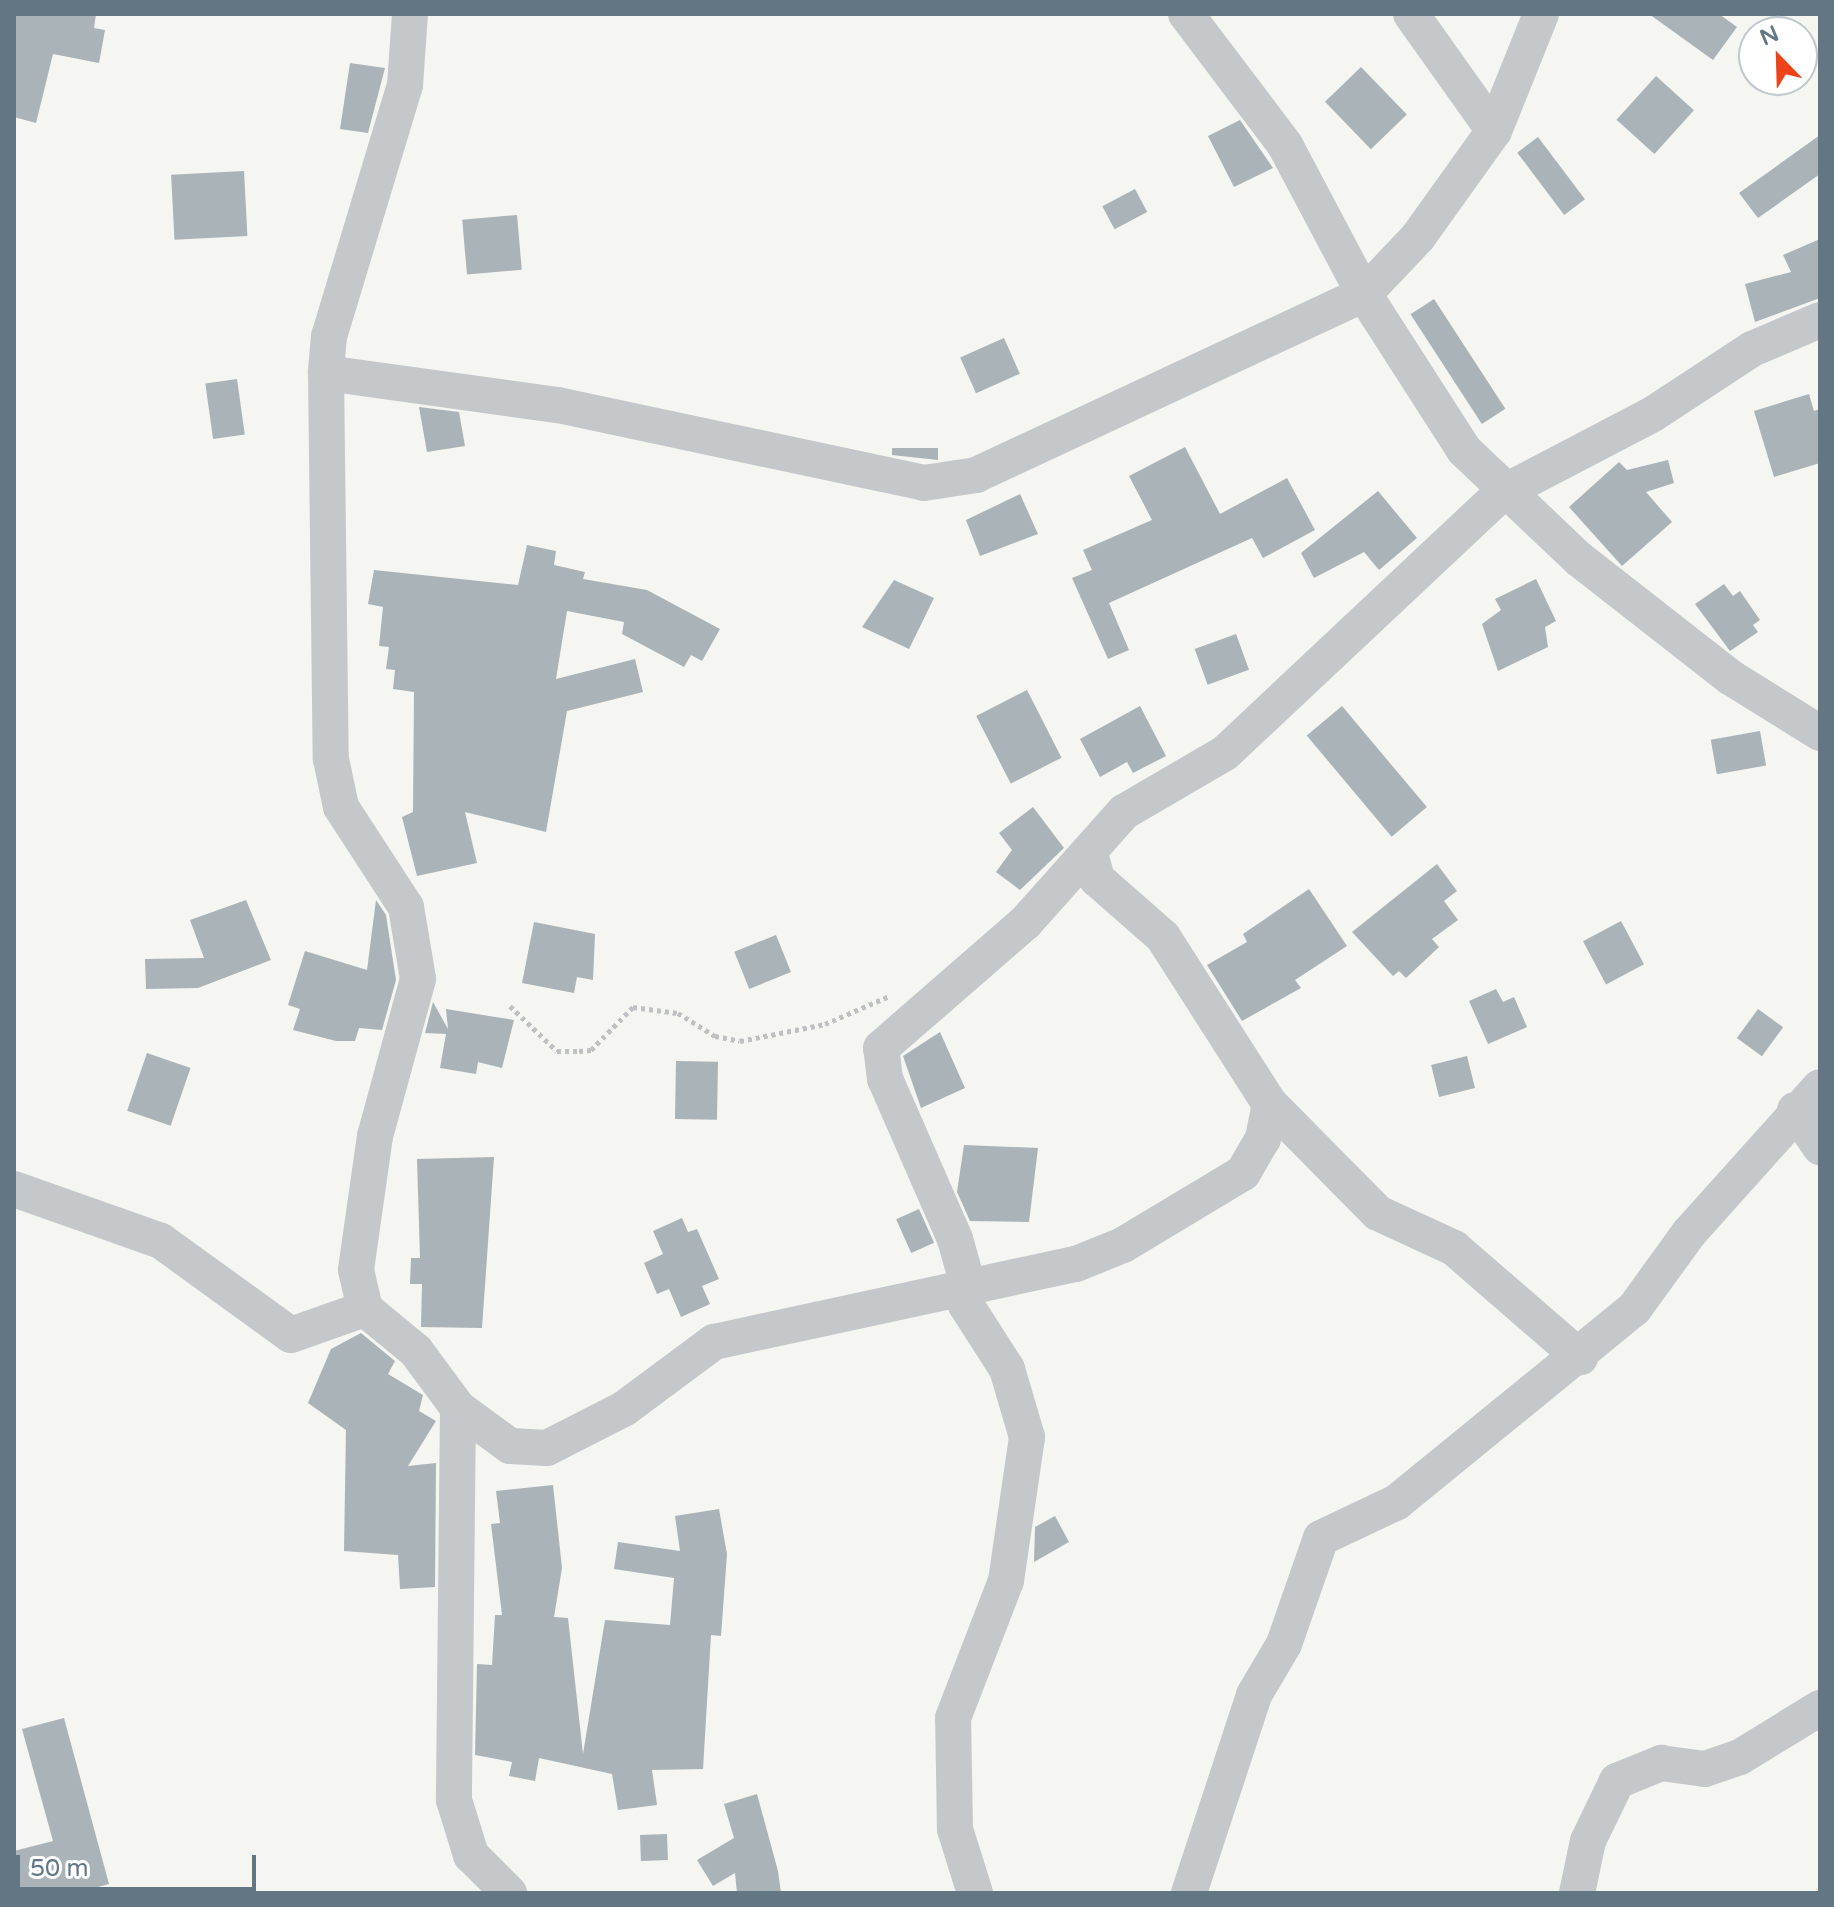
<!DOCTYPE html>
<style>
body{margin:0}
#map{position:relative;width:1834px;height:1907px;overflow:hidden;background:#f5f5f1;font-family:"Varela Round",sans-serif}
div>[style]{position:absolute}
.building>*{inset:0;background:#aab3b8;transform-origin:0 0}
.path>*{height:5px;margin-top:-2.5px;transform-origin:0;background:repeating-linear-gradient(90deg,#bec0c2 0 4px,transparent 0 8px)}
.minor>*{height:36px;margin:-18px;padding:0 18px;transform-origin:18px;border-radius:18px;background:#c4c8cb}
span{translate:-50% -50%;white-space:nowrap;text-align:center;line-height:1.15;-webkit-text-stroke:8px #fff;paint-order:stroke}
.frame{position:absolute;inset:0;border:16px solid #627684;pointer-events:none}
.north{position:absolute;left:1738px;top:16px;width:80px;height:80px;box-sizing:border-box;background:#fff;border:2px solid #c0c8ce;border-radius:50%;rotate:337deg;font-size:22px;font-weight:700;line-height:32px;text-align:center;color:#627684}
.north::after{content:'';display:block;margin:auto;width:28px;height:36px;background:#ee4218;clip-path:polygon(50% 0,100% 100%,50% 72%,0 100%)}
.scale{position:absolute;left:16px;top:1855px;width:240px;height:36px;box-sizing:border-box;border:4px solid #627684;border-top:0;padding-left:10px;font-size:24px;line-height:28px;white-space:nowrap;color:#627684;-webkit-text-stroke:6px #fff;paint-order:stroke}
</style>
<div id="map">
<div class="building">
<i style="clip-path:polygon(14px 14px,96px 14px,94px 28px,105px 30px,99px 63px,53px 54px,36px 123px,14px 117px)"></i>
<i style="clip-path:polygon(1649px 14px,1719px 14px,1737px 27px,1713px 60px)"></i>
<i style="clip-path:polygon(350px 63px,385px 68px,368px 133px,340px 129px)"></i>
<i style="left:1361px;top:67px;width:66px;height:50px;rotate:46deg"></i>
<i style="left:1656px;top:76px;width:51px;height:59px;rotate:42deg"></i>
<i style="clip-path:polygon(1240px 120px,1273px 168px,1234px 187px,1208px 136px)"></i>
<i style="clip-path:polygon(1820px 135px,1820px 174px,1758px 218px,1739px 193px)"></i>
<i style="left:1538px;top:137px;width:78px;height:26px;rotate:53deg"></i>
<i style="left:244px;top:171px;width:65px;height:73px;rotate:87deg"></i>
<i style="left:1135px;top:189px;width:26px;height:37px;rotate:62deg"></i>
<i style="left:517px;top:215px;width:55px;height:55px;rotate:85deg"></i>
<i style="clip-path:polygon(1820px 239px,1820px 298px,1755px 322px,1745px 284px,1791px 272px,1783px 255px)"></i>
<i style="left:1434px;top:299px;width:131px;height:28px;rotate:57deg"></i>
<i style="left:1004px;top:338px;width:39px;height:48px;rotate:66deg"></i>
<i style="left:237px;top:379px;width:56px;height:32px;rotate:82deg"></i>
<i style="clip-path:polygon(1809px 394px,1814px 411px,1820px 409px,1820px 463px,1774px 477px,1754px 411px)"></i>
<i style="clip-path:polygon(419px 407px,459px 412px,465px 446px,427px 452px)"></i>
<i style="clip-path:polygon(1185px 447px,1220px 514px,1287px 478px,1315px 530px,1263px 558px,1252px 538px,1109px 603px,1129px 650px,1108px 659px,1072px 578px,1092px 570px,1083px 550px,1152px 520px,1129px 476px)"></i>
<i style="clip-path:polygon(892px 448px,938px 448px,938px 460px,892px 455px)"></i>
<i style="clip-path:polygon(1668px 460px,1674px 483px,1646px 492px,1672px 522px,1622px 566px,1569px 507px,1619px 462px,1627px 470px)"></i>
<i style="clip-path:polygon(1378px 491px,1417px 538px,1379px 570px,1364px 552px,1314px 578px,1301px 553px)"></i>
<i style="clip-path:polygon(1020px 494px,1038px 534px,980px 556px,966px 520px)"></i>
<i style="clip-path:polygon(527px 545px,556px 551px,554px 565px,585px 572px,583px 579px,647px 590px,720px 629px,702px 661px,691px 655px,684px 667px,622px 634px,624px 622px,567px 611px,556px 679px,635px 659px,643px 692px,567px 711px,546px 832px,465px 812px,477px 863px,417px 876px,402px 817px,413px 812px,414px 692px,393px 689px,395px 670px,386px 669px,389px 647px,379px 646px,383px 607px,368px 604px,374px 570px,518px 585px)"></i>
<i style="clip-path:polygon(1536px 579px,1556px 621px,1545px 627px,1548px 647px,1498px 671px,1482px 624px,1501px 610px,1495px 599px)"></i>
<i style="clip-path:polygon(894px 580px,934px 598px,909px 649px,862px 627px)"></i>
<i style="clip-path:polygon(1724px 584px,1733px 596px,1740px 591px,1760px 620px,1753px 625px,1758px 632px,1730px 651px,1695px 604px)"></i>
<i style="left:1236px;top:634px;width:38px;height:44px;rotate:70deg"></i>
<i style="left:1027px;top:690px;width:76px;height:57px;rotate:63deg"></i>
<i style="clip-path:polygon(1140px 706px,1166px 756px,1133px 773px,1127px 762px,1100px 777px,1080px 739px)"></i>
<i style="left:1342px;top:706px;width:132px;height:46px;rotate:50deg"></i>
<i style="left:1760px;top:731px;width:35px;height:50px;rotate:80deg"></i>
<i style="clip-path:polygon(1033px 807px,1064px 848px,1020px 890px,996px 872px,1012px 850px,999px 833px)"></i>
<i style="clip-path:polygon(1437px 864px,1457px 891px,1444px 901px,1458px 920px,1432px 939px,1439px 947px,1406px 978px,1399px 971px,1393px 976px,1352px 932px)"></i>
<i style="clip-path:polygon(1309px 889px,1347px 946px,1295px 980px,1301px 988px,1242px 1021px,1207px 965px,1247px 942px,1243px 934px)"></i>
<i style="clip-path:polygon(246px 900px,271px 960px,198px 988px,146px 989px,145px 959px,204px 958px,190px 920px)"></i>
<i style="clip-path:polygon(376px 900px,386px 915px,396px 980px,382px 1030px,359px 1028px,355px 1041px,336px 1041px,293px 1030px,300px 1009px,288px 1005px,305px 951px,367px 970px)"></i>
<i style="left:1621px;top:921px;width:49px;height:43px;rotate:62deg"></i>
<i style="clip-path:polygon(534px 922px,595px 934px,593px 980px,577px 977px,574px 993px,522px 983px)"></i>
<i style="left:776px;top:935px;width:40px;height:45px;rotate:68deg"></i>
<i style="clip-path:polygon(1496px 989px,1503px 1002px,1514px 997px,1527px 1027px,1488px 1044px,1469px 1001px)"></i>
<i style="clip-path:polygon(433px 1002px,448px 1029px,446px 1009px,514px 1020px,502px 1068px,478px 1062px,476px 1074px,440px 1068px,446px 1034px,425px 1033px)"></i>
<i style="left:1758px;top:1009px;width:31px;height:36px;rotate:36deg"></i>
<i style="clip-path:polygon(940px 1032px,965px 1088px,921px 1108px,903px 1056px)"></i>
<i style="left:147px;top:1053px;width:46px;height:61px;rotate:19deg"></i>
<i style="left:1467px;top:1056px;width:33px;height:37px;rotate:76deg"></i>
<i style="left:676px;top:1061px;width:42px;height:58px;rotate:1deg"></i>
<i style="clip-path:polygon(964px 1145px,1038px 1148px,1029px 1222px,970px 1221px,957px 1192px)"></i>
<i style="clip-path:polygon(494px 1157px,482px 1328px,421px 1327px,422px 1284px,410px 1284px,411px 1258px,420px 1258px,417px 1159px)"></i>
<i style="left:919px;top:1209px;width:37px;height:25px;rotate:66deg"></i>
<i style="clip-path:polygon(682px 1218px,688px 1232px,697px 1229px,719px 1279px,702px 1286px,710px 1304px,681px 1317px,669px 1289px,657px 1294px,644px 1263px,663px 1254px,653px 1231px)"></i>
<i style="clip-path:polygon(361px 1333px,395px 1361px,388px 1374px,423px 1395px,419px 1411px,436px 1421px,408px 1466px,436px 1463px,435px 1587px,400px 1589px,398px 1555px,344px 1551px,346px 1430px,308px 1403px,331px 1349px)"></i>
<i style="clip-path:polygon(553px 1485px,562px 1568px,554px 1617px,568px 1618px,583px 1754px,605px 1620px,670px 1625px,674px 1578px,614px 1569px,618px 1542px,680px 1551px,675px 1516px,719px 1509px,727px 1554px,721px 1636px,711px 1635px,703px 1769px,652px 1770px,657px 1805px,618px 1810px,612px 1774px,539px 1758px,535px 1781px,509px 1776px,512px 1762px,475px 1755px,477px 1664px,492px 1665px,495px 1615px,502px 1615px,491px 1524px,500px 1523px,496px 1491px)"></i>
<i style="clip-path:polygon(1055px 1516px,1069px 1542px,1034px 1562px,1035px 1527px)"></i>
<i style="clip-path:polygon(64px 1718px,109px 1884px,76px 1893px,14px 1893px,14px 1851px,53px 1841px,22px 1729px)"></i>
<i style="clip-path:polygon(757px 1794px,778px 1871px,781px 1893px,737px 1893px,735px 1873px,713px 1886px,697px 1860px,734px 1838px,724px 1804px)"></i>
<i style="left:667px;top:1834px;width:26px;height:27px;rotate:88deg"></i>
</div>
<div class="path">
<i style="left:510px;top:1006px;width:65px;rotate:43.8deg"></i>
<i style="left:557px;top:1051px;width:22px"></i>
<i style="left:579px;top:1051px;width:12px;rotate:-5deg"></i>
<i style="left:591px;top:1050px;width:60px;rotate:-45.7deg"></i>
<i style="left:633px;top:1007px;width:45px;rotate:7.6deg"></i>
<i style="left:678px;top:1013px;width:44px;rotate:31.9deg"></i>
<i style="left:715px;top:1036px;width:25px;rotate:11deg"></i>
<i style="left:740px;top:1041px;width:87px;rotate:-11.3deg"></i>
<i style="left:825px;top:1024px;width:68px;rotate:-23.5deg"></i>
</div>
<div class="minor">
<i style="left:410px;top:14px;width:71px;rotate:94deg"></i>
<i style="left:405px;top:85px;width:262px;rotate:106.8deg"></i>
<i style="left:329px;top:336px;width:37px;rotate:95deg"></i>
<i style="left:326px;top:373px;width:386px;rotate:89.3deg"></i>
<i style="left:331px;top:759px;width:49px;rotate:78.2deg"></i>
<i style="left:341px;top:807px;width:119px;rotate:57deg"></i>
<i style="left:406px;top:907px;width:73px;rotate:80.5deg"></i>
<i style="left:418px;top:979px;width:163px;rotate:105.3deg"></i>
<i style="left:375px;top:1136px;width:135px;rotate:98.1deg"></i>
<i style="left:356px;top:1270px;width:40px;rotate:77deg"></i>
<i style="left:365px;top:1309px;width:66px;rotate:39.5deg"></i>
<i style="left:416px;top:1351px;width:71px;rotate:53.6deg"></i>
<i style="left:458px;top:1408px;width:392px;rotate:90.6deg"></i>
<i style="left:454px;top:1800px;width:58px;rotate:72.8deg"></i>
<i style="left:471px;top:1855px;width:54px;rotate:45deg"></i>
<i style="left:1186px;top:14px;width:164px;rotate:52.9deg"></i>
<i style="left:1285px;top:145px;width:169px;rotate:62.1deg"></i>
<i style="left:1364px;top:294px;width:185px;rotate:57.3deg"></i>
<i style="left:1464px;top:450px;width:158px;rotate:43.5deg"></i>
<i style="left:1579px;top:559px;width:192px;rotate:38deg"></i>
<i style="left:1730px;top:677px;width:106px;rotate:31.9deg"></i>
<i style="left:1411px;top:14px;width:143px;rotate:54.6deg"></i>
<i style="left:326px;top:373px;width:234px;rotate:7.9deg"></i>
<i style="left:558px;top:405px;width:374px;rotate:12deg"></i>
<i style="left:924px;top:483px;width:53px;rotate:-8.7deg"></i>
<i style="left:976px;top:475px;width:428px;rotate:-25deg"></i>
<i style="left:1364px;top:294px;width:79px;rotate:-46.5deg"></i>
<i style="left:1418px;top:237px;width:130px;rotate:-54.4deg"></i>
<i style="left:1494px;top:131px;width:126px;rotate:-68.1deg"></i>
<i style="left:1090px;top:853px;width:27px;rotate:75deg"></i>
<i style="left:1097px;top:879px;width:88px;rotate:41.3deg"></i>
<i style="left:1163px;top:937px;width:198px;rotate:57.4deg"></i>
<i style="left:1270px;top:1104px;width:153px;rotate:45.3deg"></i>
<i style="left:1378px;top:1213px;width:84px;rotate:24.7deg"></i>
<i style="left:1454px;top:1248px;width:167px;rotate:40.9deg"></i>
<i style="left:1795px;top:1110px;width:45px;rotate:56deg"></i>
<i style="left:14px;top:1189px;width:156px;rotate:19.5deg"></i>
<i style="left:161px;top:1241px;width:160px;rotate:35.9deg"></i>
<i style="left:291px;top:1335px;width:78px;rotate:-19.4deg"></i>
<i style="left:458px;top:1408px;width:64px;rotate:36.2deg"></i>
<i style="left:510px;top:1446px;width:37px;rotate:3deg"></i>
<i style="left:547px;top:1448px;width:88px;rotate:-27.1deg"></i>
<i style="left:625px;top:1408px;width:111px;rotate:-36.6deg"></i>
<i style="left:714px;top:1342px;width:370px;rotate:-12.2deg"></i>
<i style="left:1076px;top:1264px;width:51px;rotate:-22deg"></i>
<i style="left:1123px;top:1245px;width:140px;rotate:-31deg"></i>
<i style="left:1243px;top:1173px;width:39px;rotate:-60deg"></i>
<i style="left:1263px;top:1139px;width:36px;rotate:-79deg"></i>
<i style="left:975px;top:1893px;width:67px;rotate:-107.4deg"></i>
<i style="left:955px;top:1829px;width:111px;rotate:-91deg"></i>
<i style="left:953px;top:1718px;width:147px;rotate:-68.9deg"></i>
<i style="left:1006px;top:1581px;width:146px;rotate:-81.7deg"></i>
<i style="left:1027px;top:1437px;width:71px;rotate:-106.4deg"></i>
<i style="left:1007px;top:1369px;width:76px;rotate:-122.6deg"></i>
<i style="left:966px;top:1305px;width:16px;rotate:-79deg"></i>
<i style="left:969px;top:1289px;width:52px;rotate:-105.6deg"></i>
<i style="left:955px;top:1239px;width:175px;rotate:-113.6deg"></i>
<i style="left:885px;top:1079px;width:31px;rotate:-97deg"></i>
<i style="left:881px;top:1048px;width:191px;rotate:-41deg"></i>
<i style="left:1025px;top:923px;width:149px;rotate:-48.3deg"></i>
<i style="left:1124px;top:812px;width:117px;rotate:-30.3deg"></i>
<i style="left:1225px;top:753px;width:380px;rotate:-43.2deg"></i>
<i style="left:1502px;top:493px;width:170px;rotate:-27.6deg"></i>
<i style="left:1653px;top:414px;width:118px;rotate:-33.3deg"></i>
<i style="left:1752px;top:349px;width:74px;rotate:-23.1deg"></i>
<i style="left:1189px;top:1893px;width:208px;rotate:-71.8deg"></i>
<i style="left:1254px;top:1695px;width:59px;rotate:-59.5deg"></i>
<i style="left:1284px;top:1644px;width:112px;rotate:-70.8deg"></i>
<i style="left:1321px;top:1538px;width:84px;rotate:-25.3deg"></i>
<i style="left:1397px;top:1502px;width:306px;rotate:-39.2deg"></i>
<i style="left:1634px;top:1309px;width:94px;rotate:-54.1deg"></i>
<i style="left:1689px;top:1233px;width:196px;rotate:-48.1deg"></i>
<i style="left:1577px;top:1893px;width:53px;rotate:-78.1deg"></i>
<i style="left:1588px;top:1841px;width:67px;rotate:-64.2deg"></i>
<i style="left:1617px;top:1781px;width:48px;rotate:-22.2deg"></i>
<i style="left:1661px;top:1763px;width:44px;rotate:7.8deg"></i>
<i style="left:1705px;top:1769px;width:37px;rotate:-19deg"></i>
<i style="left:1740px;top:1757px;width:94px;rotate:-31.5deg"></i>
</div>
<div class="frame"></div>
<div class="north">N</div>
<div class="scale">50 m</div>
</div>
